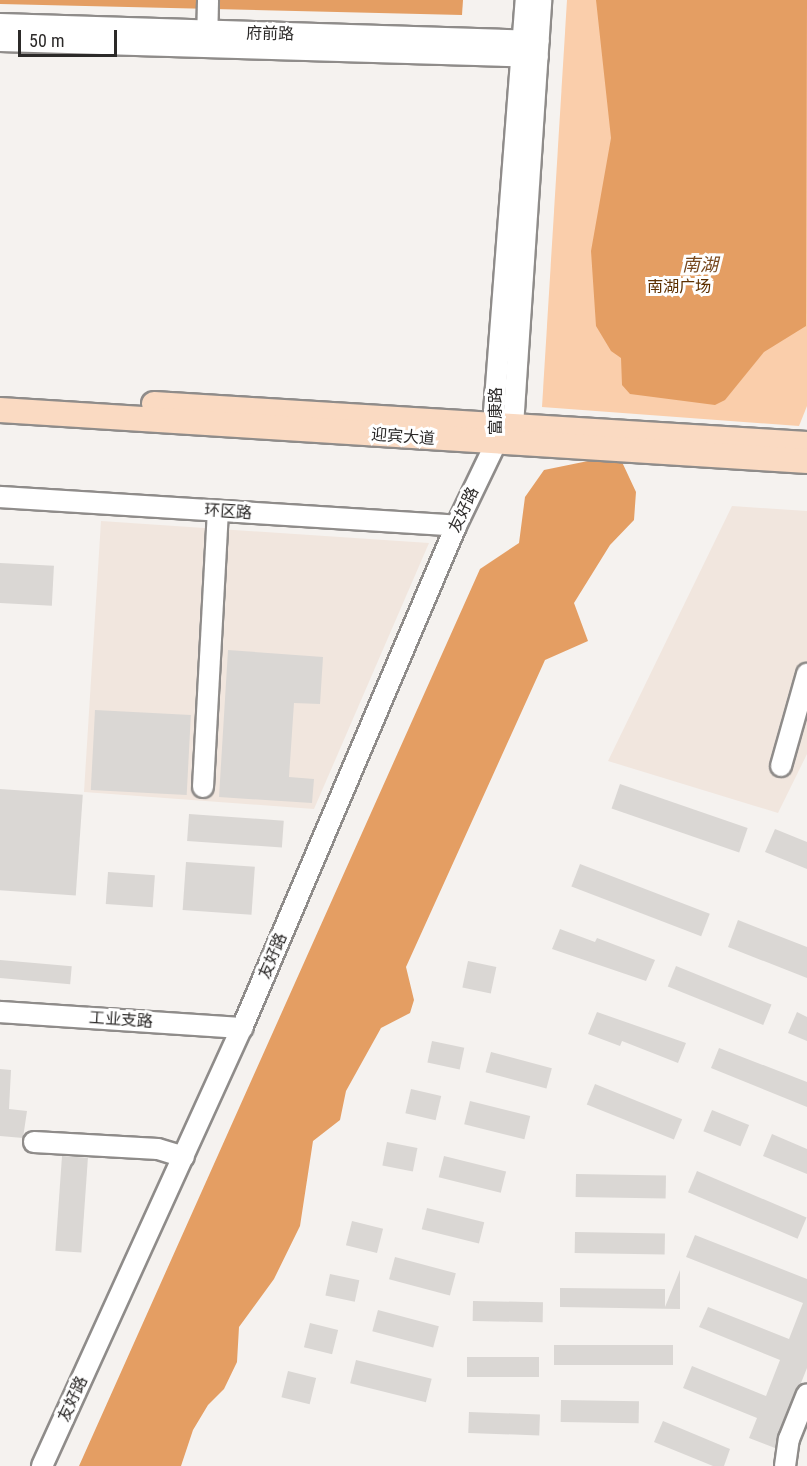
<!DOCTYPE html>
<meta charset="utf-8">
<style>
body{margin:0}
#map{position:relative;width:807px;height:1466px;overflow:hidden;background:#f5f2ef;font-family:"Roboto Condensed","Noto Sans SC",sans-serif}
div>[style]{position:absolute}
.built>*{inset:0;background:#f1e6de}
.green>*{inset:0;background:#faceab}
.water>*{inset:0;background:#e49e63}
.building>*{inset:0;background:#dad7d4;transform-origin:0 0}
.roads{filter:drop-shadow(2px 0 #8f8c8a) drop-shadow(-2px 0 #8f8c8a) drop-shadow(0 2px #8f8c8a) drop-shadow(0 -2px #8f8c8a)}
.minor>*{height:20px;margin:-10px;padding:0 10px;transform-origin:10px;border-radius:10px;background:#fff}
.major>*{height:24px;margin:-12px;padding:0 12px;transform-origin:12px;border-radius:12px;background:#fadac2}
span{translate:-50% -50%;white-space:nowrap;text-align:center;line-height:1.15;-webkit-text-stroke:6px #fff;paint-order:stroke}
.street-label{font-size:16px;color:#2c2a29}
.park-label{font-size:16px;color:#5d3000}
.water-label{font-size:18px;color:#78491f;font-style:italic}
.scale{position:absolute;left:18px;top:30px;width:99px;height:27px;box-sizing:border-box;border:3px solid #2c2a29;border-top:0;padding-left:8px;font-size:18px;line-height:21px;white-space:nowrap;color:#2c2a29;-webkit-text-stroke:4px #fff;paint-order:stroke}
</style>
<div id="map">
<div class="built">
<i style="clip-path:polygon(732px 506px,807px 511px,807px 754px,778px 813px,608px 761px)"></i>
<i style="clip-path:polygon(101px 521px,429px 543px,314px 809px,84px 792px)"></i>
</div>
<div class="green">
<i style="clip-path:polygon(567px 0,807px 0,807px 406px,799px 426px,542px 407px)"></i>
</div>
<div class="water">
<i style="clip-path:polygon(0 0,463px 0,462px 15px,0 4px)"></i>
<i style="clip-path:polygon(596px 0,807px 0,806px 326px,764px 352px,725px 400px,715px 405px,630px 394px,622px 385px,621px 358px,611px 351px,596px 326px,591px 251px,611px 138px)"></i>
<i style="clip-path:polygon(593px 460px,622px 462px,636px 492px,634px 520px,610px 545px,574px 603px,588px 641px,545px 660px,406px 967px,414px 1000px,410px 1013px,381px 1028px,346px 1091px,340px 1120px,313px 1141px,300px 1226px,274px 1279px,239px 1327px,237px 1362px,224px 1389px,208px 1405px,193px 1430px,181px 1466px,79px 1466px,480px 569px,519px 543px,525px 497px,544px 470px)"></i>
</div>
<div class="building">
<i style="left:0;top:563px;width:54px;height:40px;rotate:3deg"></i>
<i style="clip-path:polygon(228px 650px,323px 657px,320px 704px,294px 703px,289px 777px,314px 779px,312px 803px,219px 797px)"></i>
<i style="left:95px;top:710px;width:96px;height:80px;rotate:3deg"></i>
<i style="left:620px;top:784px;width:135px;height:26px;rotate:19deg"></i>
<i style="left:0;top:789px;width:83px;height:101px;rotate:4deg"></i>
<i style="left:189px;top:814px;width:95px;height:27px;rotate:4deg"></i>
<i style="clip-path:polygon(775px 829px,807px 842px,807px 869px,765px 852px)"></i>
<i style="left:186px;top:862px;width:69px;height:48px;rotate:4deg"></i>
<i style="left:580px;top:864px;width:139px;height:24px;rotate:21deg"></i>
<i style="left:108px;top:872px;width:47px;height:32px;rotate:4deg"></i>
<i style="clip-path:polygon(738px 920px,807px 947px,807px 978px,728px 947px)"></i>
<i style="clip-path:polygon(560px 929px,595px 942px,597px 938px,655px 960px,646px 981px,552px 949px)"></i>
<i style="left:0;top:960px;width:72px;height:18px;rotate:5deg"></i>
<i style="left:468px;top:961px;width:29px;height:27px;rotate:12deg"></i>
<i style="left:676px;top:966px;width:103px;height:22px;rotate:22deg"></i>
<i style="clip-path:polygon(597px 1012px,686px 1043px,678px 1063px,622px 1041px,620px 1046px,588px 1034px)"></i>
<i style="clip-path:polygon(797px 1012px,807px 1017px,807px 1041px,788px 1033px)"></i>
<i style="left:432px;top:1041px;width:33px;height:22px;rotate:12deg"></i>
<i style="clip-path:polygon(719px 1048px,807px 1082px,807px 1107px,711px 1068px)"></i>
<i style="left:491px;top:1052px;width:63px;height:21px;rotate:15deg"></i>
<i style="clip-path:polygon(0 1069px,11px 1070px,9px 1109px,27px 1111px,23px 1138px,0 1136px)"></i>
<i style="left:595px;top:1084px;width:94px;height:22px;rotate:22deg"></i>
<i style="left:411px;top:1089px;width:31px;height:25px;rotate:13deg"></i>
<i style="left:470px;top:1101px;width:62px;height:24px;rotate:14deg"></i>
<i style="left:712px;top:1110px;width:40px;height:23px;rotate:22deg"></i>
<i style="clip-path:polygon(772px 1134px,807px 1149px,807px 1174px,763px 1156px)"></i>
<i style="left:387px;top:1142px;width:31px;height:24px;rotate:11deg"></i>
<i style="left:62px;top:1156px;width:26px;height:95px;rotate:4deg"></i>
<i style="left:444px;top:1156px;width:64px;height:22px;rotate:14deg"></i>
<i style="left:697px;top:1171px;width:119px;height:23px;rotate:23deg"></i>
<i style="left:576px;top:1174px;width:90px;height:23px;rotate:1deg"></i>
<i style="left:427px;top:1208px;width:59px;height:22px;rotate:14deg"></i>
<i style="left:352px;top:1221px;width:32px;height:25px;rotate:14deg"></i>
<i style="left:575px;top:1232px;width:90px;height:21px;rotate:1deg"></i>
<i style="clip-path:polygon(695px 1235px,807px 1279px,807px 1368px,775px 1448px,749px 1438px,757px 1418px,683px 1388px,692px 1366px,766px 1396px,780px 1360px,699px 1327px,708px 1307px,789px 1339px,803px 1303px,686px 1257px)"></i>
<i style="left:395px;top:1257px;width:63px;height:23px;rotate:15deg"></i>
<i style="clip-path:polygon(680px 1270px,680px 1309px,560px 1307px,560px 1288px,665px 1289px,665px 1307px)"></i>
<i style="left:330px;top:1274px;width:30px;height:22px;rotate:12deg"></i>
<i style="left:473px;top:1301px;width:70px;height:20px;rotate:1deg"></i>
<i style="left:378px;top:1310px;width:63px;height:22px;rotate:15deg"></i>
<i style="left:310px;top:1323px;width:29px;height:25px;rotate:14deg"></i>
<i style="left:554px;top:1345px;width:119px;height:20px"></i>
<i style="left:467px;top:1357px;width:72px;height:20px"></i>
<i style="left:356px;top:1360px;width:78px;height:24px;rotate:14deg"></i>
<i style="left:288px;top:1371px;width:29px;height:27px;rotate:14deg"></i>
<i style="left:561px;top:1400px;width:78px;height:22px;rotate:1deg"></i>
<i style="left:469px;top:1412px;width:71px;height:21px;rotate:2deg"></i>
<i style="clip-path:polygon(663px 1421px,730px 1449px,724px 1466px,713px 1466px,654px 1442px)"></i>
</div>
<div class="roads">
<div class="minor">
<i style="left:0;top:24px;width:539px;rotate:1.81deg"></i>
<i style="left:0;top:41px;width:538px;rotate:1.7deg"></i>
<i style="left:207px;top:45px;width:45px;rotate:-88.7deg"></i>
<i style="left:495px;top:440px;width:15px;rotate:-98deg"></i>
<i style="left:493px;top:425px;width:426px;rotate:-85.6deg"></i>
<i style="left:0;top:497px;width:457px;rotate:3.6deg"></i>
<i style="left:781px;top:766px;width:96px;rotate:-74.2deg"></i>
<i style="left:203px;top:787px;width:276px;rotate:-86.9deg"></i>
<i style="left:0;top:1012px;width:243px;rotate:3.8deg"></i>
<i style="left:34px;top:1142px;width:124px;rotate:3.2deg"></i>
<i style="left:158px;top:1149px;width:27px;rotate:17deg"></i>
<i style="left:42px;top:1466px;width:482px;rotate:-65.5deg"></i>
<i style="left:242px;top:1028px;width:546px;rotate:-66.91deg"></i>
<i style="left:456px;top:526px;width:92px;rotate:-64.3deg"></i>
<i style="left:496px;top:443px;width:24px;rotate:-45deg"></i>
<i style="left:513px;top:426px;width:427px;rotate:-86.2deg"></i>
<i style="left:785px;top:1466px;width:27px;rotate:-82deg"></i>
<i style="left:789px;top:1439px;width:48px;rotate:-68.2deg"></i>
</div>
<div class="major">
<i style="left:154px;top:404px;width:654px;rotate:3.51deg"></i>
<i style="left:0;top:410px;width:809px;rotate:3.62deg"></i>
</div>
</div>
<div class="street-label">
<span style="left:270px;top:34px;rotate:1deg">府前路</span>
<span style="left:496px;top:411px;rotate:-90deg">富康路</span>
<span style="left:403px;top:437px;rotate:4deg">迎宾大道</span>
<span style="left:464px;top:510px;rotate:-65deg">友好路</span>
<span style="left:228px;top:512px;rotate:4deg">环区路</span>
<span style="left:273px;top:956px;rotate:-67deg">友好路</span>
<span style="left:121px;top:1020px;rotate:4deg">工业支路</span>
<span style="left:73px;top:1399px;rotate:-65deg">友好路</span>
</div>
<div class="park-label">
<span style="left:679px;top:287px">南湖广场</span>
</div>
<div class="water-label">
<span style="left:700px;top:265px">南湖</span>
</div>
<div class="scale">50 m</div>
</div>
